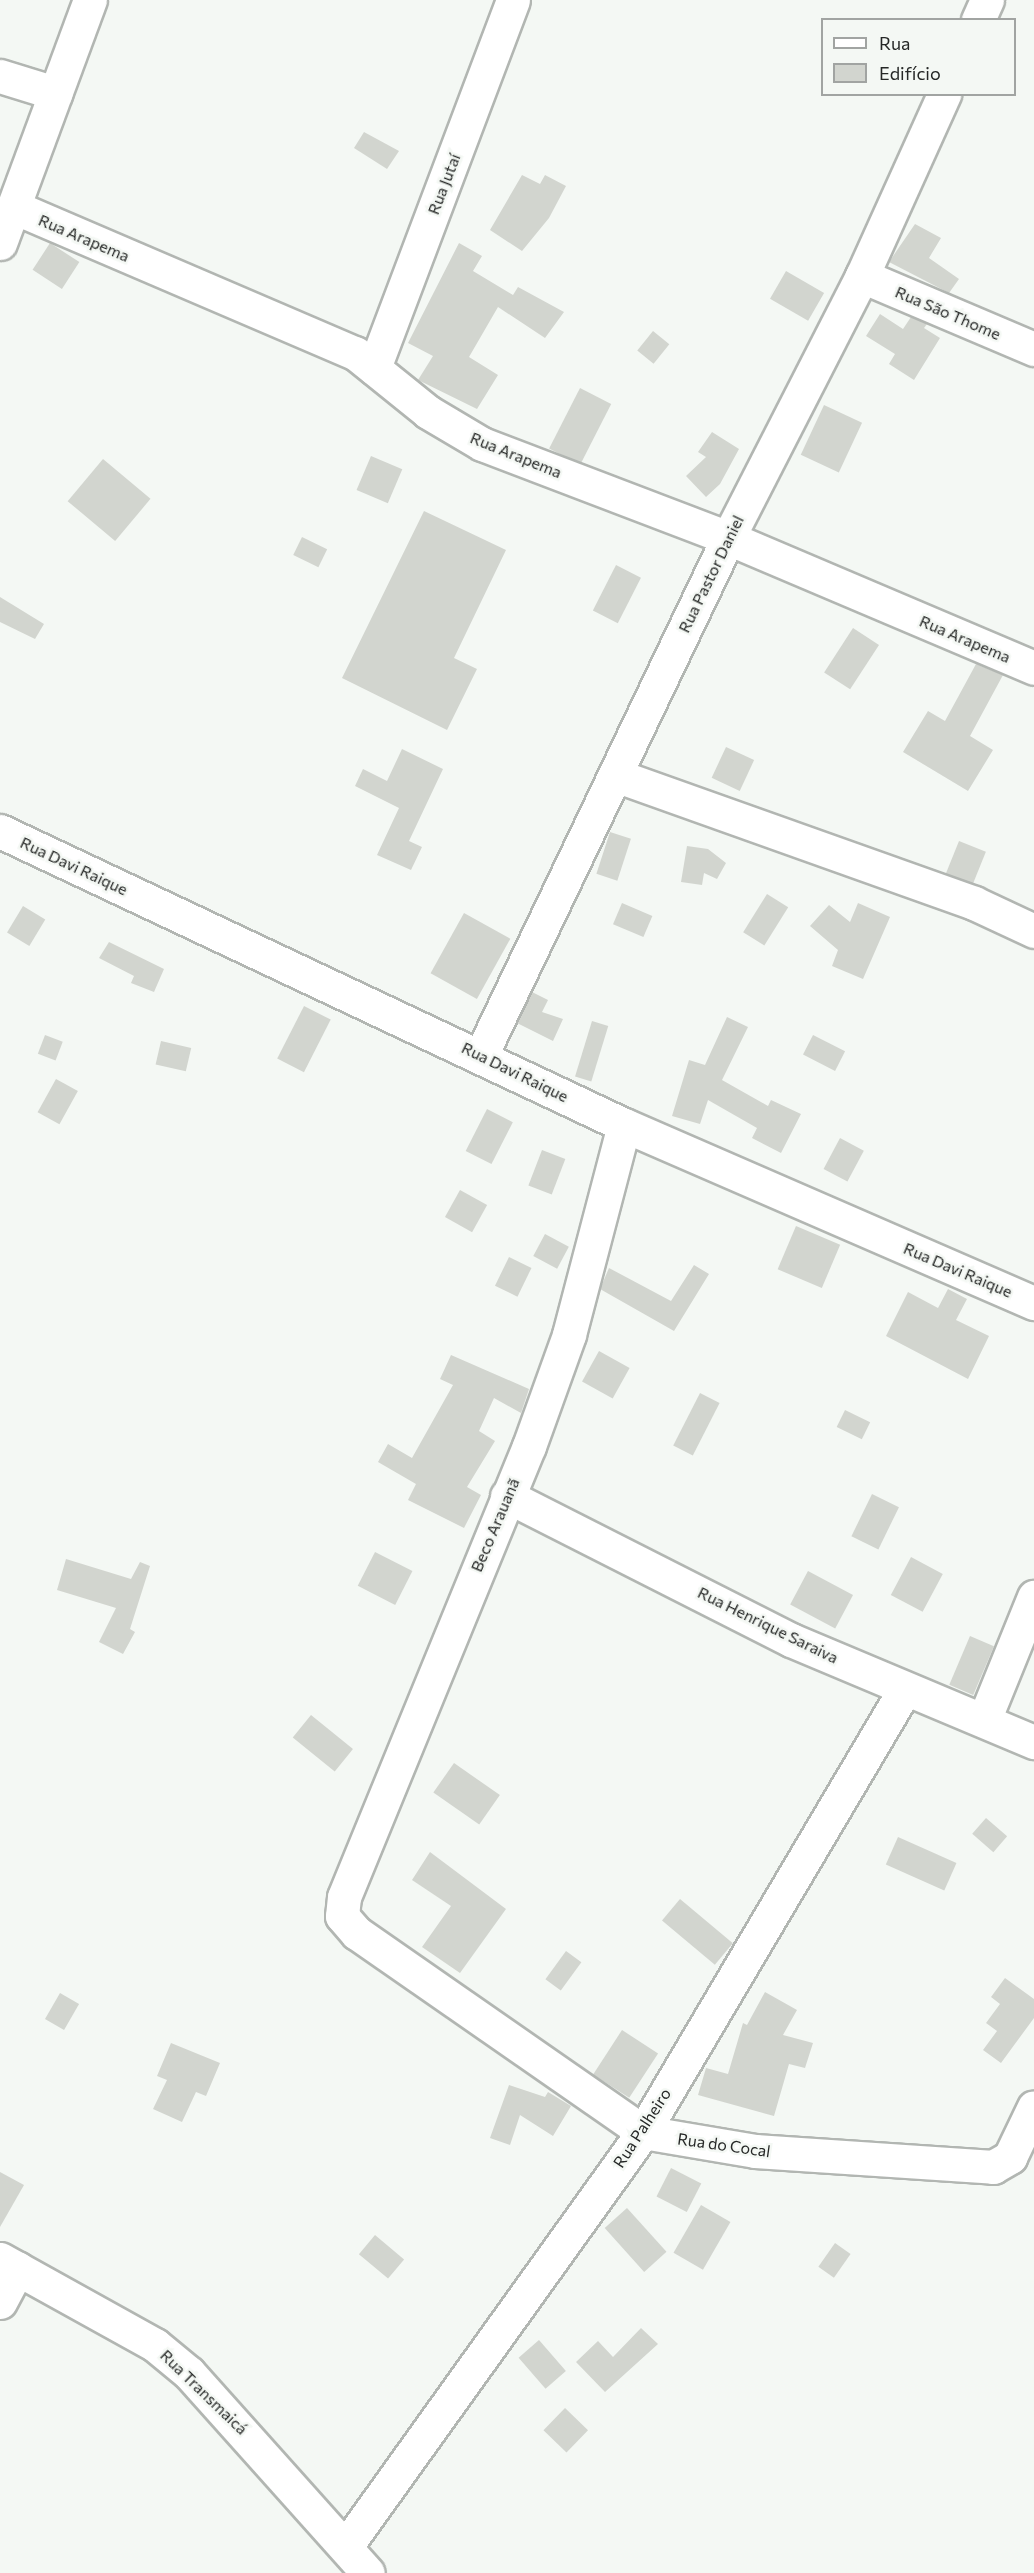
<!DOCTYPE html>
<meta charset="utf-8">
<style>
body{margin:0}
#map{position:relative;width:1034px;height:2573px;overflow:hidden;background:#f4f8f4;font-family:Commissioner,sans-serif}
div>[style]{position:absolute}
.building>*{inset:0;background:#d2d5cf;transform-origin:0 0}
.roads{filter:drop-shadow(2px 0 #b2b6b2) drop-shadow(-2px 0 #b2b6b2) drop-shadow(0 2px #b2b6b2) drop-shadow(0 -2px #b2b6b2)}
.minor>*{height:33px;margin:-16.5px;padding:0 16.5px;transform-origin:16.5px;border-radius:16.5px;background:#fff}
span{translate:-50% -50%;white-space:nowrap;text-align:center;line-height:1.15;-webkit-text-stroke:5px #f4f8f4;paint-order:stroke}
.street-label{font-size:16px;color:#252726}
.legend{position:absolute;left:821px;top:18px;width:195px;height:78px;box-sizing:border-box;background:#f4f8f4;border:2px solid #a1a4a2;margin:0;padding:8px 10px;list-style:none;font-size:18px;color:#252726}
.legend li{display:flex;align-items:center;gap:12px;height:30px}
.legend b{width:30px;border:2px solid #a1a4a2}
</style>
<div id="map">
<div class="building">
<i style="clip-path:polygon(364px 132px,399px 151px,387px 169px,354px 148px)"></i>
<i style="clip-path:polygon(522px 175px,540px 184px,545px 175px,566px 186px,549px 218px,522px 251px,490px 230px)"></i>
<i style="clip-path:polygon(915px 224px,941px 238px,929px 258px,959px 279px,949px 293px,889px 262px)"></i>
<i style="left:50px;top:243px;width:35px;height:32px;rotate:33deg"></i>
<i style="clip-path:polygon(459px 243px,482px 256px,473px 271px,513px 295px,518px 287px,564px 312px,545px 338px,498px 307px,469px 357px,498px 375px,477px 409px,418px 380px,433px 356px,408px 343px)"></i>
<i style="left:786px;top:271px;width:44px;height:32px;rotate:30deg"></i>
<i style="clip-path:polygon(880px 314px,903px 329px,911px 317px,927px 324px,924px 328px,940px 338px,914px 380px,889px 364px,895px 354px,866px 336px)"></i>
<i style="left:653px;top:331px;width:21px;height:25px;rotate:39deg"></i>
<i style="left:580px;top:388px;width:35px;height:68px;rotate:27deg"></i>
<i style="left:824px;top:405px;width:42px;height:55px;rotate:25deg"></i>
<i style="clip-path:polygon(712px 432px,739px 449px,720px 484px,706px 497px,686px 476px,706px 457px,698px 452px)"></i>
<i style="left:371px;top:456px;width:34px;height:37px;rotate:23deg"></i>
<i style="left:103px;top:459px;width:62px;height:55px;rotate:40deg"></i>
<i style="clip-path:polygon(424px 511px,506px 550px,454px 658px,477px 669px,447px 730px,342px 678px)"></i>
<i style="left:302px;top:537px;width:28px;height:20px;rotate:26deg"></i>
<i style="left:616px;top:565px;width:28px;height:51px;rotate:27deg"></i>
<i style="clip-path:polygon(0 597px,44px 624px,35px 639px,0 622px)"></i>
<i style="left:853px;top:628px;width:31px;height:53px;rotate:33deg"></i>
<i style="clip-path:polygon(976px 664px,1003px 675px,970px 736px,993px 750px,968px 791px,903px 752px,928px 711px,945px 721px)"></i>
<i style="left:726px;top:747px;width:31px;height:34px;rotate:25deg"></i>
<i style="clip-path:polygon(402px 749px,443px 769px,409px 841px,422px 847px,411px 870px,377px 855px,399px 808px,355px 786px,363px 769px,387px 781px)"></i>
<i style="left:610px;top:832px;width:22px;height:44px;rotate:18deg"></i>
<i style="left:959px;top:841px;width:29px;height:35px;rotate:22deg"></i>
<i style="clip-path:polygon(687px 846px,708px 849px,726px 863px,717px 879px,704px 873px,702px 885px,681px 882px)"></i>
<i style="left:767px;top:894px;width:25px;height:45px;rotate:32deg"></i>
<i style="left:622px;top:903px;width:33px;height:23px;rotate:23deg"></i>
<i style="clip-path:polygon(858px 903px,890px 917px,863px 979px,832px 966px,838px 950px,810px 926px,829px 905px,850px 922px)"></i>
<i style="left:23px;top:906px;width:26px;height:31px;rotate:31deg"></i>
<i style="left:464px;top:913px;width:53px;height:69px;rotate:29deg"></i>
<i style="clip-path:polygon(109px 942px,164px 969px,154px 992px,131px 983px,134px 976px,99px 958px)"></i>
<i style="clip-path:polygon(532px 992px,548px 1000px,542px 1012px,563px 1019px,553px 1041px,517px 1023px)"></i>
<i style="left:304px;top:1006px;width:30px;height:59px;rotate:27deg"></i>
<i style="clip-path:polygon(727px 1017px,748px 1027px,722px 1080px,768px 1106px,771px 1100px,801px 1114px,781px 1153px,752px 1138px,757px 1128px,708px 1100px,700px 1124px,672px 1116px,689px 1060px,705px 1065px)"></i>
<i style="left:592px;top:1021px;width:17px;height:58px;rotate:17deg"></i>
<i style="left:45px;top:1035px;width:19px;height:20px;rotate:21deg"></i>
<i style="left:813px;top:1035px;width:36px;height:22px;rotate:27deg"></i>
<i style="left:161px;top:1041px;width:31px;height:24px;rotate:13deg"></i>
<i style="left:56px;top:1079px;width:25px;height:38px;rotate:29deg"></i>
<i style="left:487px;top:1109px;width:29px;height:47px;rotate:27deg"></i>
<i style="left:840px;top:1138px;width:27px;height:35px;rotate:28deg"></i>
<i style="left:542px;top:1150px;width:25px;height:38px;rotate:21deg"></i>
<i style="left:460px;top:1190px;width:31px;height:31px;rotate:29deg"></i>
<i style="left:796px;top:1226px;width:48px;height:47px;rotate:23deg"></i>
<i style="left:545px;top:1234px;width:27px;height:25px;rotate:28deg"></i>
<i style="left:509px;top:1257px;width:25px;height:32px;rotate:26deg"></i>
<i style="clip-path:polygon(694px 1265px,709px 1274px,674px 1331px,600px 1289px,609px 1268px,671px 1301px)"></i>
<i style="clip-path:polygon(948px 1289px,967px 1299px,956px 1320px,989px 1336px,968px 1379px,886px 1336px,908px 1292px,938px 1308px)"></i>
<i style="left:599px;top:1351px;width:35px;height:35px;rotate:29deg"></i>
<i style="clip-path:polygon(451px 1355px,529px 1389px,521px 1413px,494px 1398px,479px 1431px,495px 1441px,467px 1487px,481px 1495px,464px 1528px,408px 1500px,416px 1484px,378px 1462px,388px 1444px,412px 1458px,453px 1385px,440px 1379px)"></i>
<i style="left:700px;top:1393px;width:22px;height:59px;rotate:27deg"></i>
<i style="left:845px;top:1410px;width:28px;height:19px;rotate:26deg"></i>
<i style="left:872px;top:1494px;width:30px;height:47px;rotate:26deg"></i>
<i style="left:375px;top:1552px;width:42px;height:38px;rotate:27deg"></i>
<i style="left:911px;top:1557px;width:36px;height:43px;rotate:28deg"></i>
<i style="clip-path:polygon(66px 1559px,131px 1579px,140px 1562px,150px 1566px,130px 1629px,135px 1632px,123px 1654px,99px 1642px,116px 1608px,57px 1590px)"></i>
<i style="left:808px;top:1571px;width:51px;height:38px;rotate:28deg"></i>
<i style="left:970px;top:1636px;width:26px;height:53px;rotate:23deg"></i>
<i style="left:311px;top:1715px;width:54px;height:29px;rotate:39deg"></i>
<i style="left:454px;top:1763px;width:56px;height:36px;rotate:35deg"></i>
<i style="left:986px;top:1818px;width:28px;height:21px;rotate:41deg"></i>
<i style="left:898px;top:1837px;width:64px;height:30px;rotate:24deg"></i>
<i style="clip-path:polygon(430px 1852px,506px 1909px,460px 1973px,422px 1947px,451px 1906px,412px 1880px)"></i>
<i style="left:680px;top:1899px;width:69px;height:28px;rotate:40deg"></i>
<i style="left:566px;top:1951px;width:19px;height:35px;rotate:36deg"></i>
<i style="clip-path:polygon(1005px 1978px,1034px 1999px,1034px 2018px,1001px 2063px,983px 2050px,997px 2031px,986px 2023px,1000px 2004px,991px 1997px)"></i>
<i style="clip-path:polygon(765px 1992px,797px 2010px,783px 2035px,813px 2043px,805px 2068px,789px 2064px,774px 2116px,698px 2095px,706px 2068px,728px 2074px,743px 2023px,747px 2025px)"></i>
<i style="left:60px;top:1993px;width:22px;height:30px;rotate:30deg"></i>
<i style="left:622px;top:2030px;width:43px;height:53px;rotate:33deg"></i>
<i style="clip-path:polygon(171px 2043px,220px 2063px,206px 2096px,196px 2092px,182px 2122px,153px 2109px,167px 2080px,157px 2076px)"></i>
<i style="clip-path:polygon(509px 2085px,545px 2097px,548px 2092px,571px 2106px,553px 2136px,520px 2115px,510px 2145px,490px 2138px)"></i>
<i style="left:671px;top:2168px;width:34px;height:32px;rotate:27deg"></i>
<i style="clip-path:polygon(0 2172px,24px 2185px,0 2227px)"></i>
<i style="left:701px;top:2205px;width:34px;height:55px;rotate:30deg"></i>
<i style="left:627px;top:2208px;width:59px;height:30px;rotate:48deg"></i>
<i style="left:375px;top:2235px;width:38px;height:25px;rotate:40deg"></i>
<i style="left:835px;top:2243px;width:19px;height:29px;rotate:35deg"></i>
<i style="clip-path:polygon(641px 2328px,658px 2344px,605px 2392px,576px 2362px,598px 2341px,613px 2357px)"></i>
<i style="left:539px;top:2340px;width:41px;height:27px;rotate:49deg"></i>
<i style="left:565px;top:2408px;width:32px;height:31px;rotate:44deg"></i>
</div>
<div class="roads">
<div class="minor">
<i style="left:978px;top:20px;width:22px;rotate:-66deg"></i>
<i style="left:0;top:76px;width:58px;rotate:17.2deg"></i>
<i style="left:16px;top:208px;width:369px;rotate:23.2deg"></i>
<i style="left:355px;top:353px;width:94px;rotate:38.9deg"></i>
<i style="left:428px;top:412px;width:63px;rotate:30.7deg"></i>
<i style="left:482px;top:444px;width:263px;rotate:20.9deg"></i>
<i style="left:728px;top:538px;width:332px;rotate:23deg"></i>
<i style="left:0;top:243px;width:259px;rotate:-69.7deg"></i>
<i style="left:862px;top:276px;width:187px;rotate:23deg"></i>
<i style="left:374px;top:368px;width:393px;rotate:-69.3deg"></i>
<i style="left:615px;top:775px;width:381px;rotate:19.6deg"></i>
<i style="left:974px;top:903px;width:66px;rotate:25deg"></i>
<i style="left:0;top:831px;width:690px;rotate:25.23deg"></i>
<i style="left:624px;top:1125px;width:447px;rotate:23.5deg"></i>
<i style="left:481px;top:1055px;width:573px;rotate:-64.46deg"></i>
<i style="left:728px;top:538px;width:294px;rotate:-62.9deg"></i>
<i style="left:862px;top:276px;width:200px;rotate:-65.7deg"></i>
<i style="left:624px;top:1125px;width:217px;rotate:104.7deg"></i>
<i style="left:569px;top:1335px;width:118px;rotate:109.8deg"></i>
<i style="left:529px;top:1446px;width:487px;rotate:112.3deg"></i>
<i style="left:344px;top:1897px;width:19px;rotate:96deg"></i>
<i style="left:342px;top:1916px;width:23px;rotate:49deg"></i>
<i style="left:357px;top:1933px;width:348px;rotate:34.8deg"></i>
<i style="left:643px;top:2132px;width:114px;rotate:9.6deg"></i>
<i style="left:755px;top:2151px;width:239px;rotate:3.8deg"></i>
<i style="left:993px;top:2167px;width:20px;rotate:-30deg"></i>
<i style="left:1010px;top:2157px;width:55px;rotate:-64.4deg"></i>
<i style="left:507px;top:1496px;width:318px;rotate:26.9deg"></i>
<i style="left:791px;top:1640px;width:264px;rotate:22.8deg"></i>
<i style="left:984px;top:1720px;width:133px;rotate:-67.9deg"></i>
<i style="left:0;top:2259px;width:177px;rotate:29deg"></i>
<i style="left:155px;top:2345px;width:44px;rotate:39.5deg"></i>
<i style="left:189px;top:2373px;width:268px;rotate:48.2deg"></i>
<i style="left:0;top:2302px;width:38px;rotate:-62deg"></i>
<i style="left:346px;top:2546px;width:510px;rotate:-54.34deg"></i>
<i style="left:643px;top:2132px;width:515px;rotate:-59.4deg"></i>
</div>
</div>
<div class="street-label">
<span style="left:444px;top:184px;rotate:-69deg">Rua Jutaí</span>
<span style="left:84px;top:238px;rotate:23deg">Rua Arapema</span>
<span style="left:948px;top:313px;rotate:23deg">Rua São Thome</span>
<span style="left:516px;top:455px;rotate:22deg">Rua Arapema</span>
<span style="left:711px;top:574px;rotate:-64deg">Rua Pastor Daniel</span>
<span style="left:965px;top:639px;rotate:23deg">Rua Arapema</span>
<span style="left:74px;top:866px;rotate:25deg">Rua Davi Raique</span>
<span style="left:515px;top:1072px;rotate:26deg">Rua Davi Raique</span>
<span style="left:958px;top:1270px;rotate:23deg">Rua Davi Raique</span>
<span style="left:495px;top:1525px;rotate:-67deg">Beco Arauanã</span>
<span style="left:768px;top:1625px;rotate:26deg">Rua Henrique Saraiva</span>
<span style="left:642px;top:2128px;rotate:-57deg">Rua Palheiro</span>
<span style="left:724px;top:2145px;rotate:8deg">Rua do Cocal</span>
<span style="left:204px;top:2392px;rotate:44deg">Rua Transmaicá</span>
</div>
<ul class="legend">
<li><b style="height:8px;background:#fff"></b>Rua</li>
<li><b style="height:16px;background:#d2d5cf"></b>Edifício</li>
</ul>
</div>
